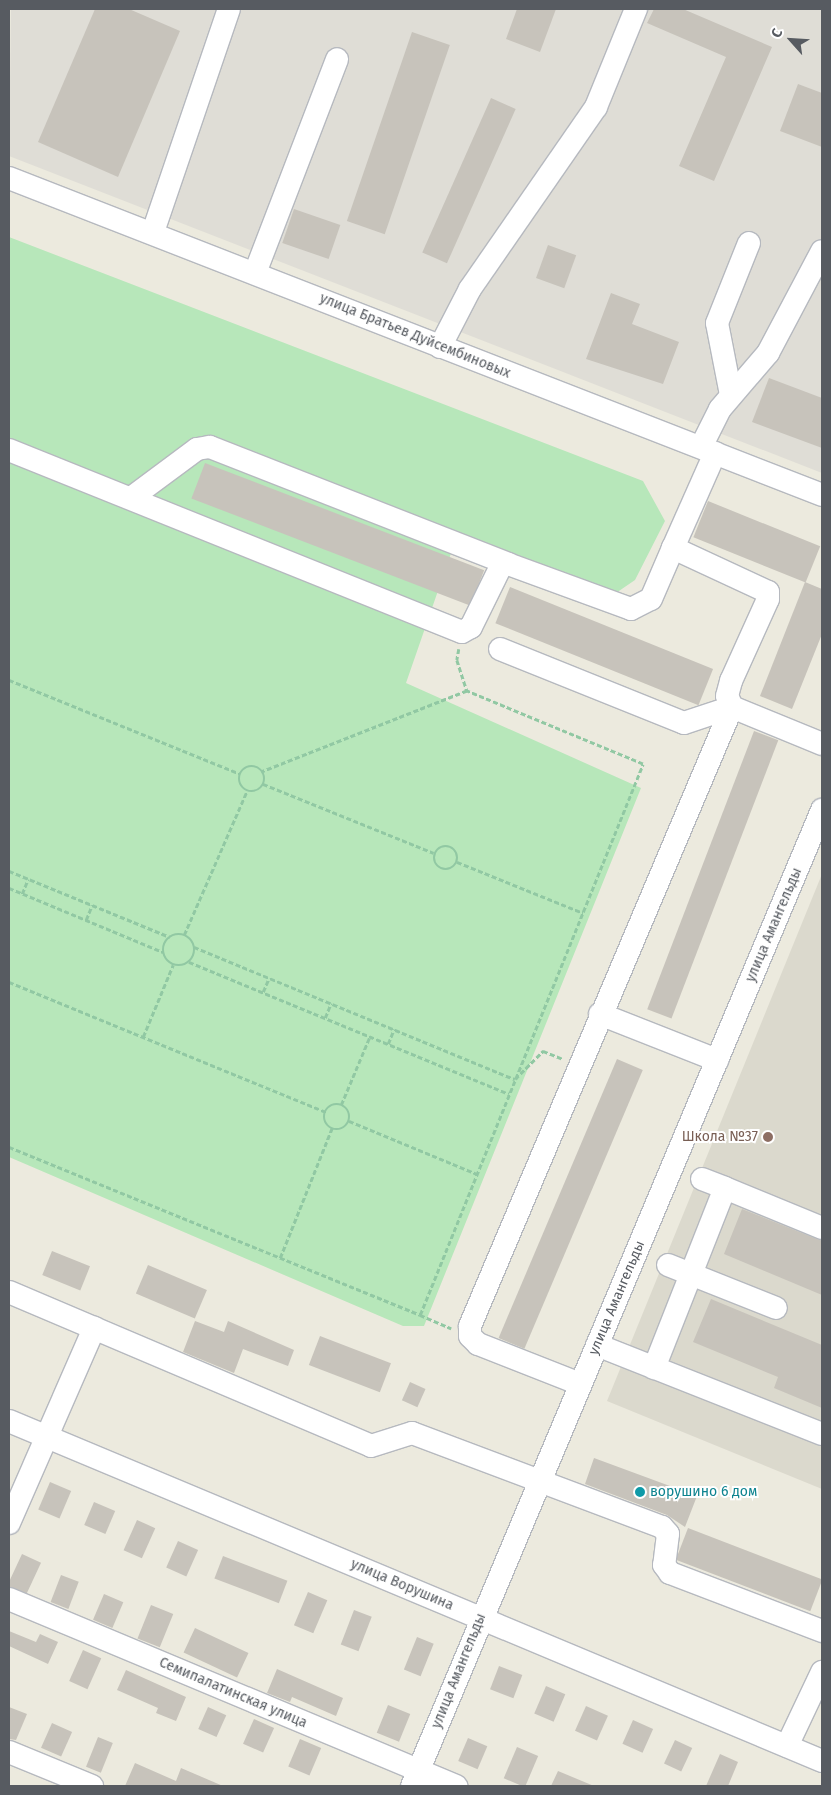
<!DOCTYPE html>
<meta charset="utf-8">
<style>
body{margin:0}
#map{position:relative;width:831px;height:1795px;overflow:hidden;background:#eceade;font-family:"Fira Sans",sans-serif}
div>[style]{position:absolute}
.industrial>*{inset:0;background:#dfddd6}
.education>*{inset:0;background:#dbd9cd}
.green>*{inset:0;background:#b7e7ba}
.building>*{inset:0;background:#c7c3bb;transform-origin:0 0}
.path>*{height:2.5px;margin-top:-1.25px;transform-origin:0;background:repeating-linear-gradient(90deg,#91c8a3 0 5px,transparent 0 7.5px)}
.path>.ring{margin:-1.25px;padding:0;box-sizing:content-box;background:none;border:2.5px solid #91c8a3;border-radius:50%}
.roads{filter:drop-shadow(1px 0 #b6b9bf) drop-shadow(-1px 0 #b6b9bf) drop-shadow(0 1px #b6b9bf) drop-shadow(0 -1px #b6b9bf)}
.minor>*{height:22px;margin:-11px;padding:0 11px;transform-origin:11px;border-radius:11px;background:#fff}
.dots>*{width:14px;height:14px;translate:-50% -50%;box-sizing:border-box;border:2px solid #fff;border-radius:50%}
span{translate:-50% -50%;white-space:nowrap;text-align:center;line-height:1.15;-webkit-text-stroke:4px #fff;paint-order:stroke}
.street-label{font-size:14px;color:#575b61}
.education-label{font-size:14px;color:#785e54}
.right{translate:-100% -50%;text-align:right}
.culture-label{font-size:14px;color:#0d838f}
.left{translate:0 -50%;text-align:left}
.frame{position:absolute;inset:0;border:10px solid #575b61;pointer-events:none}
.north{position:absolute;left:766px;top:15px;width:50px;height:50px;-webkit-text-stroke:4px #fff;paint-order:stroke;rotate:296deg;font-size:14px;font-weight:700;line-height:20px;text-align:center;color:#575b61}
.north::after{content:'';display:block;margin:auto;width:18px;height:22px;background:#575b61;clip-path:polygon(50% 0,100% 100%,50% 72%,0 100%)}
</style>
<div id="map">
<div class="industrial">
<i style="clip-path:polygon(11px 9px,822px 9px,822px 473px,9px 156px)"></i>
</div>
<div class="education">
<i style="clip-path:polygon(822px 874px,822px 1489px,607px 1401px)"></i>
</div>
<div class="green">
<i style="clip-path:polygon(9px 237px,643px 481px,665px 521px,635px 580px,616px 593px,457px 536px,406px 683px,641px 788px,424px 1326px,403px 1326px,9px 1157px)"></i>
</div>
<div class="building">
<i style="clip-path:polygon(95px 9px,129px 9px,180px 31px,118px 177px,38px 142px)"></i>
<i style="clip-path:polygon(517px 9px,556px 9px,540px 52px,506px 39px)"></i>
<i style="clip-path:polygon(654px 9px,683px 9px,772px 47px,714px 181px,679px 166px,726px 57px,647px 23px)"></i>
<i style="left:412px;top:32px;width:40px;height:200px;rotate:19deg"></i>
<i style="clip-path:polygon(798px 84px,822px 93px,822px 147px,780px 131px)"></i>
<i style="left:491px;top:98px;width:27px;height:169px;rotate:24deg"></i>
<i style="left:294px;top:209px;width:49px;height:36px;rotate:19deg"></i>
<i style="left:548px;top:245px;width:30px;height:35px;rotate:20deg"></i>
<i style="clip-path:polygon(611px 293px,640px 304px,632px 324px,679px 342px,663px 384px,586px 359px)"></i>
<i style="clip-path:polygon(769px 378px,822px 398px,822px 448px,752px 422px)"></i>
<i style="left:205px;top:463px;width:299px;height:38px;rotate:21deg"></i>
<i style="left:708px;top:501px;width:121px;height:39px;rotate:22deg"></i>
<i style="clip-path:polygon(805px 582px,822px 589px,822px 634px,792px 709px,760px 696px)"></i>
<i style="left:510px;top:587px;width:219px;height:39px;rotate:22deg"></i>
<i style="left:754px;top:731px;width:26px;height:298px;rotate:21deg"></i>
<i style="left:617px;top:1059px;width:28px;height:303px;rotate:23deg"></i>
<i style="clip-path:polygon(742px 1209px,822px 1241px,822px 1295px,724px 1254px)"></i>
<i style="left:52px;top:1251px;width:41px;height:26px;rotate:22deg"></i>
<i style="left:148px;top:1265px;width:64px;height:31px;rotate:23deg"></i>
<i style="clip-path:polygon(711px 1299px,822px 1345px,822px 1408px,774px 1388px,778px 1377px,693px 1342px)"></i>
<i style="clip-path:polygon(195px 1321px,224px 1332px,228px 1321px,294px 1350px,288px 1366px,243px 1349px,234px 1373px,183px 1352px)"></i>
<i style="left:320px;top:1336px;width:76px;height:31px;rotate:21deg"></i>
<i style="left:410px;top:1382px;width:17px;height:20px;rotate:24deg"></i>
<i style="clip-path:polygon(594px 1458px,697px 1496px,685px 1527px,667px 1515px,585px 1484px)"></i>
<i style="left:50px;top:1482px;width:23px;height:30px;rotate:23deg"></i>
<i style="left:94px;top:1502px;width:23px;height:25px;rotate:23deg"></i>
<i style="left:137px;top:1520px;width:20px;height:33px;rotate:24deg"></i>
<i style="left:688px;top:1528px;width:144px;height:34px;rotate:21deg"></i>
<i style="left:178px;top:1541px;width:22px;height:29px;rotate:24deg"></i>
<i style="left:22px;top:1554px;width:21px;height:35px;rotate:25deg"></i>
<i style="left:223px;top:1556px;width:69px;height:24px;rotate:21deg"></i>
<i style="left:61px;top:1575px;width:19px;height:29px;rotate:21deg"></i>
<i style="left:308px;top:1592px;width:21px;height:36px;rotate:23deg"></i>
<i style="left:104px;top:1594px;width:21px;height:28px;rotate:23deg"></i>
<i style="left:151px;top:1605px;width:24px;height:36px;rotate:22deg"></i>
<i style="left:354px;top:1610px;width:19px;height:37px;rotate:21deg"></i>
<i style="left:195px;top:1628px;width:59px;height:27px;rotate:25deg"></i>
<i style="clip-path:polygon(9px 1631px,36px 1642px,40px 1634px,58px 1642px,48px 1664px,9px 1646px)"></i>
<i style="left:417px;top:1637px;width:18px;height:35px;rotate:22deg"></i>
<i style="left:83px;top:1650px;width:20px;height:34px;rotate:24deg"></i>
<i style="left:499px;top:1666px;width:25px;height:25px;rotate:21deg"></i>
<i style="clip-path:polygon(277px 1669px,343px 1698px,336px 1716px,292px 1697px,290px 1702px,267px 1693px)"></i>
<i style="clip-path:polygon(126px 1670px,186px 1697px,176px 1721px,156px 1713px,158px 1708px,117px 1690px)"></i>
<i style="left:546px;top:1686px;width:21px;height:30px;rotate:23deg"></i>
<i style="left:388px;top:1705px;width:24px;height:30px;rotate:22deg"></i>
<i style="left:586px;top:1706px;width:24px;height:27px;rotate:24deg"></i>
<i style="clip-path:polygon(9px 1707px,27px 1714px,16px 1740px,9px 1739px)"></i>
<i style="left:208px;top:1707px;width:20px;height:24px;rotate:24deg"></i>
<i style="left:254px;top:1719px;width:22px;height:27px;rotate:24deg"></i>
<i style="left:633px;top:1720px;width:22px;height:26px;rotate:24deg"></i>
<i style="left:52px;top:1723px;width:22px;height:27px;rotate:24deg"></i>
<i style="left:98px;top:1737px;width:16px;height:32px;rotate:22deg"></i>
<i style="left:468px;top:1738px;width:21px;height:25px;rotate:23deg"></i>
<i style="left:300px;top:1739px;width:23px;height:30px;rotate:23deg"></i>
<i style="left:675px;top:1740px;width:19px;height:26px;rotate:25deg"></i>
<i style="left:517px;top:1747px;width:23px;height:34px;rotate:23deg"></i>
<i style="clip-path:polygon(720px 1754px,738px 1762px,728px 1786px,706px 1786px)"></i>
<i style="clip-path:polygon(135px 1763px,176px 1781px,181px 1768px,223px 1786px,125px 1786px)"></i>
<i style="clip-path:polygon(558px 1771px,594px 1786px,551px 1786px)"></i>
</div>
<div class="path">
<i style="left:459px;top:649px;width:11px;rotate:100deg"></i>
<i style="left:457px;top:660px;width:33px;rotate:72deg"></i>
<i style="left:9px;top:680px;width:249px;rotate:22.1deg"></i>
<i class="ring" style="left:239px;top:766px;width:23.5px;height:23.5px"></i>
<i style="left:263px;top:784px;width:184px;rotate:22deg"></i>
<i class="ring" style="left:434px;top:846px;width:21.5px;height:21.5px"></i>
<i style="left:457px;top:862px;width:136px;rotate:22deg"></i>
<i style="left:9px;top:871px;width:174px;rotate:22.3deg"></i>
<i style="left:9px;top:888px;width:167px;rotate:22.6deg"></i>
<i style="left:22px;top:894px;width:16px;rotate:-68deg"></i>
<i style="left:86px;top:920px;width:16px;rotate:-68deg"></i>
<i class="ring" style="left:163px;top:934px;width:29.5px;height:29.5px"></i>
<i style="left:184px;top:935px;width:157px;rotate:-66.4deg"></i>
<i style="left:194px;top:947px;width:347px;rotate:22.4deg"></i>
<i style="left:515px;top:1079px;width:40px;rotate:-45deg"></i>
<i style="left:543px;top:1051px;width:22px;rotate:22deg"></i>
<i style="left:189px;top:962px;width:346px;rotate:22.4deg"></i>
<i style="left:9px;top:982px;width:343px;rotate:22.3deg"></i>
<i style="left:263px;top:992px;width:15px;rotate:-67deg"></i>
<i style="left:325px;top:1018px;width:16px;rotate:-68deg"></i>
<i style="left:143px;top:1037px;width:78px;rotate:-67.4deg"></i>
<i style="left:388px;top:1044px;width:16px;rotate:-68deg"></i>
<i class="ring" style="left:324px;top:1104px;width:23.5px;height:23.5px"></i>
<i style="left:341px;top:1105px;width:75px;rotate:-67.2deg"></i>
<i style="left:349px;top:1121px;width:139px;rotate:22.5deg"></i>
<i style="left:9px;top:1147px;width:444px;rotate:22.2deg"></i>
<i style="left:420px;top:1315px;width:594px;rotate:-67.97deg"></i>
<i style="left:643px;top:764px;width:191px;rotate:-157.5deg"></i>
<i style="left:467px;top:691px;width:221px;rotate:158.5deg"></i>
<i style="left:280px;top:1258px;width:140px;rotate:-68.2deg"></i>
<i style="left:420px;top:1315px;width:34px;rotate:23deg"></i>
</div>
<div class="roads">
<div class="minor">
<i style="left:9px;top:178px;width:873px;rotate:21.3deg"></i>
<i style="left:153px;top:232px;width:236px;rotate:-71.2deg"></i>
<i style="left:255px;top:273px;width:229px;rotate:-69deg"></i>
<i style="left:440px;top:347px;width:65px;rotate:-62.7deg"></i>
<i style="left:470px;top:289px;width:221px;rotate:-55.3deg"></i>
<i style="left:596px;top:107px;width:106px;rotate:-67.8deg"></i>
<i style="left:731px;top:395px;width:73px;rotate:-101deg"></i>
<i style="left:717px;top:323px;width:86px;rotate:-68.2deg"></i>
<i style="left:701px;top:447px;width:42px;rotate:-63.4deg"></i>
<i style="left:720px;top:409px;width:74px;rotate:-49.4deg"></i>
<i style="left:768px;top:353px;width:115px;rotate:-62.1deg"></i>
<i style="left:9px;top:450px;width:488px;rotate:21.9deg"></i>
<i style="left:462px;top:632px;width:10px;rotate:-29deg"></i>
<i style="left:471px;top:627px;width:68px;rotate:-63.8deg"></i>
<i style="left:501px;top:566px;width:7px;rotate:-16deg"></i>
<i style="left:508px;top:564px;width:131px;rotate:20.1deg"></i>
<i style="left:631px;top:609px;width:22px;rotate:-27deg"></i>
<i style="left:651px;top:599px;width:56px;rotate:-66.7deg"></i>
<i style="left:131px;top:498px;width:82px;rotate:-36.6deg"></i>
<i style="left:197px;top:449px;width:13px;rotate:-9deg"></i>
<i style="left:210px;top:447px;width:320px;rotate:21.4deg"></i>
<i style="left:500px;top:649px;width:198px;rotate:21.9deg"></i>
<i style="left:684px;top:723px;width:51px;rotate:-18.4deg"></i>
<i style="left:732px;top:707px;width:12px;rotate:-114deg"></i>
<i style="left:727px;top:696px;width:16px;rotate:-75deg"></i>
<i style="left:731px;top:681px;width:90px;rotate:-65.7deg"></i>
<i style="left:768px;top:599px;width:7px;rotate:-90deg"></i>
<i style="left:768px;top:592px;width:105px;rotate:-155.1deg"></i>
<i style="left:673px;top:548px;width:104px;rotate:-66.1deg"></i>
<i style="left:600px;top:1014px;width:126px;rotate:21.5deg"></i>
<i style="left:702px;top:1179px;width:25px;rotate:21deg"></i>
<i style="left:668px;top:1265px;width:116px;rotate:21.7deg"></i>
<i style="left:9px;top:1292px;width:393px;rotate:23deg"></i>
<i style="left:371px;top:1446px;width:43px;rotate:-17.6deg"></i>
<i style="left:412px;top:1433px;width:267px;rotate:20.6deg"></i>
<i style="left:662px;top:1527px;width:9px;rotate:49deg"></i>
<i style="left:668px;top:1534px;width:31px;rotate:97deg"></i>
<i style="left:664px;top:1565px;width:10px;rotate:53deg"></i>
<i style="left:670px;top:1573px;width:163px;rotate:20.9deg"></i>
<i style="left:597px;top:1345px;width:242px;rotate:21.6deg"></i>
<i style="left:654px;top:1368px;width:193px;rotate:-68.5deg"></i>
<i style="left:725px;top:1188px;width:105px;rotate:22.4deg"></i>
<i style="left:580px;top:1384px;width:110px;rotate:-158.6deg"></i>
<i style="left:478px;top:1344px;width:11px;rotate:-135deg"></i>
<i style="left:470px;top:1336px;width:10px;rotate:-90deg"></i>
<i style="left:470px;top:1326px;width:672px;rotate:-67.06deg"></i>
<i style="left:732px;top:707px;width:97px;rotate:22.3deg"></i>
<i style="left:9px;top:1421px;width:881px;rotate:22.69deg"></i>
<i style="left:9px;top:1523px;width:213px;rotate:-66.4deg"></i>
<i style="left:9px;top:1599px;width:485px;rotate:22.7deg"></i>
<i style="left:787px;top:1746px;width:82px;rotate:-64.7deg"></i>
<i style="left:9px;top:1752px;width:90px;rotate:22.3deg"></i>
<i style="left:412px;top:1786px;width:1059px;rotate:-67.21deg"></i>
</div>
</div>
<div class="dots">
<i style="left:768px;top:1137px;background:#8d6e63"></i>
<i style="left:640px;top:1492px;background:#0f9aa8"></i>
</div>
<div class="street-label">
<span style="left:415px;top:336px;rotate:22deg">улица Братьев Дуйсембиновых</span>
<span style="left:774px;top:925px;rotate:-67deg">улица Амангельды</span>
<span style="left:617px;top:1298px;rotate:-67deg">улица Амангельды</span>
<span style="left:402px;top:1585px;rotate:23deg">улица Ворушина</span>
<span style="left:459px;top:1671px;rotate:-68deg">улица Амангельды</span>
<span style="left:233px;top:1693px;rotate:23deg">Семипалатинская улица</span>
</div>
<div class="education-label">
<span class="right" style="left:758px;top:1137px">Школа №37</span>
</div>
<div class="culture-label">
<span class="left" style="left:650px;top:1492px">ворушино 6 дом</span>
</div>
<div class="frame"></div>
<div class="north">С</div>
</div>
